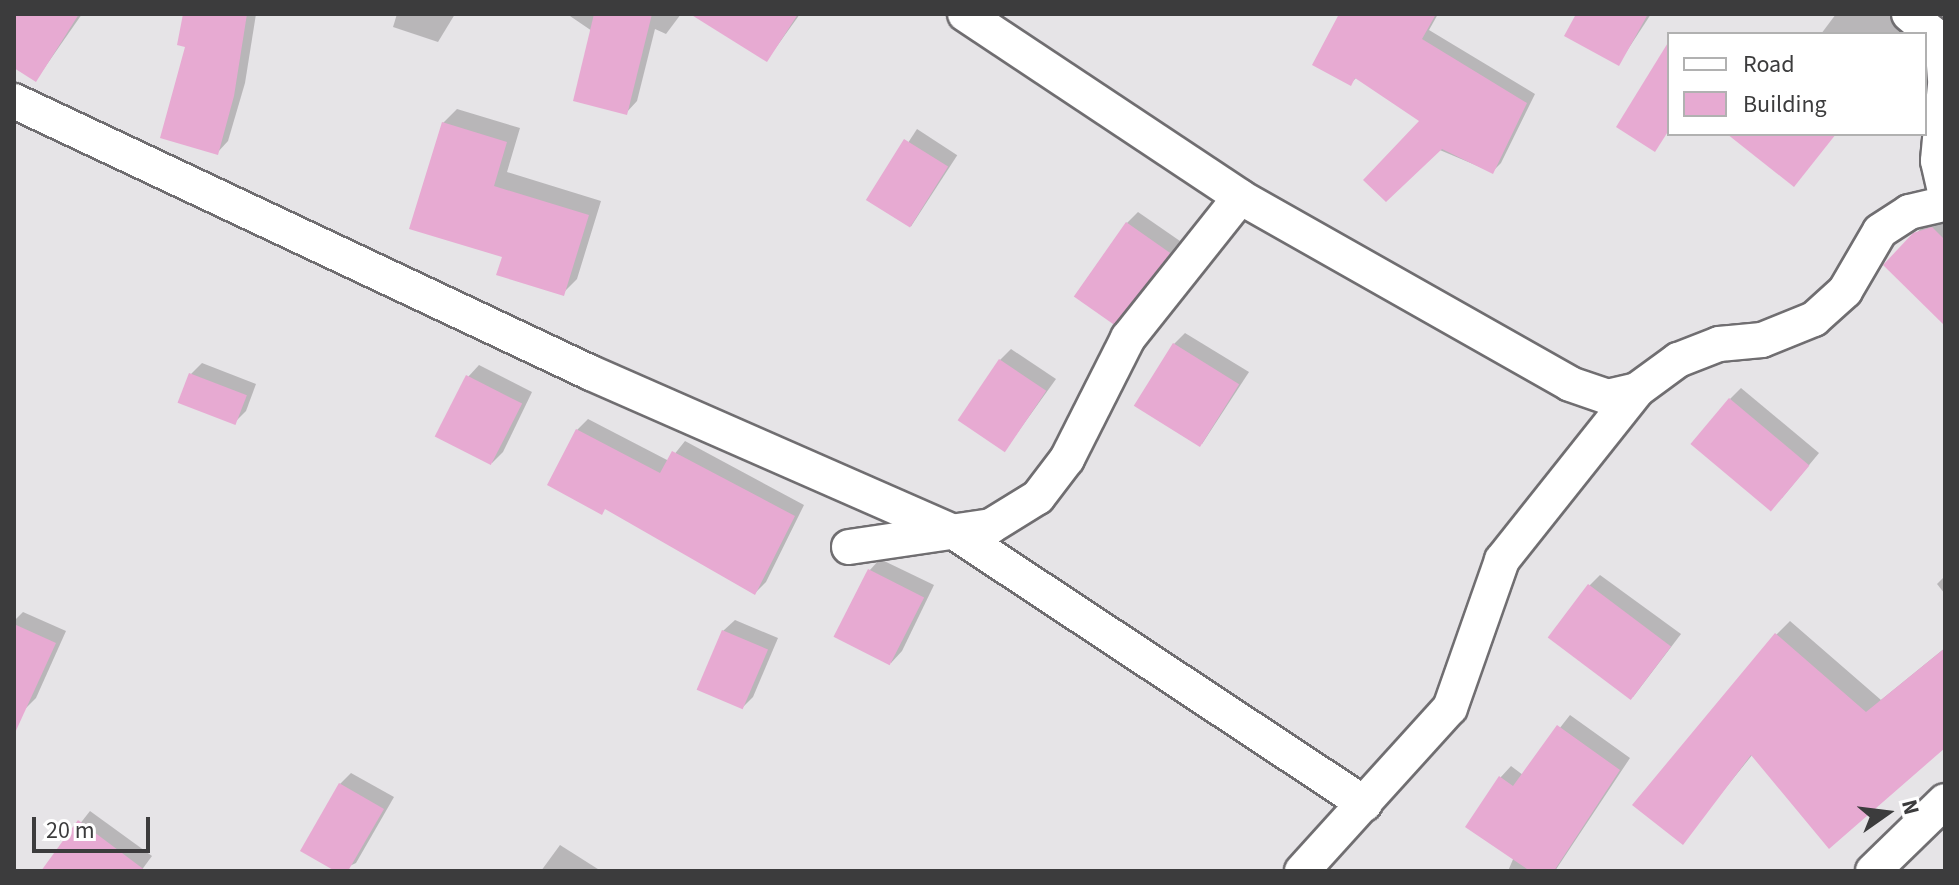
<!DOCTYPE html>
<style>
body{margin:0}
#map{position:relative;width:1959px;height:885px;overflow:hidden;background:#e6e4e7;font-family:"Source Sans 3",sans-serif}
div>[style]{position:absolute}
.shadow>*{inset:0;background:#0003;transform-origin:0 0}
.building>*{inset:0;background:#e7aad2;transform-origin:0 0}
.roads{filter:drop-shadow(2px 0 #706e71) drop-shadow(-2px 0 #706e71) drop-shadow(0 2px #706e71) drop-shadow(0 -2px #706e71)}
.street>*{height:34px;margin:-17px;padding:0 17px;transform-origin:17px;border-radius:17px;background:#fff}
span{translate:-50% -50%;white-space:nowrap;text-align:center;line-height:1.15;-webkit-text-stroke:6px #fff;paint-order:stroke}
.frame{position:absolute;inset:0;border:16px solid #3c3c3d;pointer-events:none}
.legend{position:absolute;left:1667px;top:32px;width:260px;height:104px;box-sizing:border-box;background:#fff;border:2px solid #b1b1b1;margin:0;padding:10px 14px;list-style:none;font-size:24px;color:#3c3c3d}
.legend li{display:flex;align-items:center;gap:16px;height:40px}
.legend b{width:40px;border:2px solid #b1b1b1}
.north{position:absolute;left:1847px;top:773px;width:80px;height:80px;-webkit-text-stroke:6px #fff;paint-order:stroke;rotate:76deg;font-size:22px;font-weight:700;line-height:32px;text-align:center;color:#3c3c3d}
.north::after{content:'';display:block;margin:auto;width:28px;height:36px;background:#3c3c3d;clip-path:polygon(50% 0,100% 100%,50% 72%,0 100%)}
.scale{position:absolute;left:32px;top:817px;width:118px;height:36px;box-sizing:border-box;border:4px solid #3c3c3d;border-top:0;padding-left:10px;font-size:24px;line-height:28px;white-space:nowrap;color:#3c3c3d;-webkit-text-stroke:6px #fff;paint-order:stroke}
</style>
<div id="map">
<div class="shadow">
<i style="clip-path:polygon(14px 14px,82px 14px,36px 80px,14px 66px)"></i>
<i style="clip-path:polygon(185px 14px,256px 14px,245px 83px,228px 141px,217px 153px,187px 45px)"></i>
<i style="clip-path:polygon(397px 14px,455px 14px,438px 42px,393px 27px)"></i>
<i style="clip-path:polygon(567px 14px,681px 14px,666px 34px,655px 29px,637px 101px,626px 113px,592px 31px)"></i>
<i style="clip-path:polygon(694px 14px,800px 14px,767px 60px)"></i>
<i style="clip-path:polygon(1342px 14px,1438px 14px,1429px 30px,1535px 94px,1501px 163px,1492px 172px,1435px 148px,1422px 121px,1357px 77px,1350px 84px)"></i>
<i style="clip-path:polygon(1578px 14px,1651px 14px,1619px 63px)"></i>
<i style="clip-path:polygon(1836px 14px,1889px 14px,1916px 34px,1821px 34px)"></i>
<i style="clip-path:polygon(457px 109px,520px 128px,507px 172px,601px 201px,577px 279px,563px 293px,504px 256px,443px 123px)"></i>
<i style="left:917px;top:129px;width:48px;height:85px;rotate:33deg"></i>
<i style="clip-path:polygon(1138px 212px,1180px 241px,1124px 311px,1127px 223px)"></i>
<i style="clip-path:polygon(1945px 218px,1945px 323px,1886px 265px,1927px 222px)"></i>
<i style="clip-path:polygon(1185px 333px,1249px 372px,1202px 444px,1174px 344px)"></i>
<i style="clip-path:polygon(1011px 349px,1056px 379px,1005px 450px,1000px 360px)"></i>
<i style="clip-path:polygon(202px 363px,256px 384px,246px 411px,235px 422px,191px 374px)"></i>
<i style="clip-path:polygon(479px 365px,532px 392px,503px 452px,492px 463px,468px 377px)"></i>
<i style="clip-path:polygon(1741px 388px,1819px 453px,1782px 498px,1730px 399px)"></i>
<i style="clip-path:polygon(588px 419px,669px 461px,685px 441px,804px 505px,766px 582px,755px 593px,577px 430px)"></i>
<i style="clip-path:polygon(880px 559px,934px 585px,902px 651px,891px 663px,869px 571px)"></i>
<i style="clip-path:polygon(1600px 575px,1681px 634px,1633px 697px,1589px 586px)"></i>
<i style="clip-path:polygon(1945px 576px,1945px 594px,1937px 584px)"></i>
<i style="clip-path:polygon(23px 612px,66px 631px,36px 698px,25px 709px,14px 704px,14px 621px)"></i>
<i style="clip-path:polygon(735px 620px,778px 638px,753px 697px,742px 708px,723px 631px)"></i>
<i style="clip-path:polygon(1790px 621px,1881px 700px,1945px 648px,1945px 746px,1753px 754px,1682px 842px,1776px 635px)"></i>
<i style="clip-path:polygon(1570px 715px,1630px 758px,1555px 871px,1508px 871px,1514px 857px,1500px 778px,1511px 766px,1523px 775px)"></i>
<i style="clip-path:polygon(351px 773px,394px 797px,356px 863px,339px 871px,340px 784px)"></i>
<i style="clip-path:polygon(90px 811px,152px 856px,141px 871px,43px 871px)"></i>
<i style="clip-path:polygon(560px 845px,601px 871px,541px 871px)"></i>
</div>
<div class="building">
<i style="clip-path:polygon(14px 14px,79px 14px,36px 82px,14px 68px)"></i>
<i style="clip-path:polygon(183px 14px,247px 14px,234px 96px,218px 155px,160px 138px,185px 47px,177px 45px)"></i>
<i style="clip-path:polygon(594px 14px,652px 14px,627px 115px,573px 101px)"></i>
<i style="clip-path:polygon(690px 14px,798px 14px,767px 62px)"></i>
<i style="clip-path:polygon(1339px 14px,1436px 14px,1422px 39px,1527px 103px,1493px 174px,1442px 149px,1386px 202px,1363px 180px,1419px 121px,1355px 78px,1351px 86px,1312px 65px)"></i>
<i style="clip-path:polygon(1576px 14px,1648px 14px,1619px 66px,1564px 36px)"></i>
<i style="clip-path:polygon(1669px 41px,1669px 130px,1655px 152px,1616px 127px)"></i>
<i style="clip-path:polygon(442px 122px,507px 142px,494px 186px,589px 215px,564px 296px,496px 275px,502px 257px,409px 229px)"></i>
<i style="clip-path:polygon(1727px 134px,1836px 134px,1794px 187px)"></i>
<i style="left:904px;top:139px;width:52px;height:72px;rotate:32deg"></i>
<i style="left:1126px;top:222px;width:54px;height:91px;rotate:35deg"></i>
<i style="clip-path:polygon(1932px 227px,1945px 240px,1945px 326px,1883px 265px,1913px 233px)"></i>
<i style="left:1173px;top:343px;width:78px;height:74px;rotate:32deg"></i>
<i style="left:999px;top:359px;width:57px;height:74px;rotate:34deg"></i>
<i style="left:189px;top:373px;width:62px;height:32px;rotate:21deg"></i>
<i style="left:466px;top:375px;width:63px;height:69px;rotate:27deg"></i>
<i style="left:1729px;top:398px;width:105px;height:60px;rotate:40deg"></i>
<i style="clip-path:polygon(576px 429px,660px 473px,672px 451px,795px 516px,755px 595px,605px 509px,602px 515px,547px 485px)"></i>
<i style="left:868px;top:569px;width:63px;height:76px;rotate:27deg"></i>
<i style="left:1588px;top:584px;width:104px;height:67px;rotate:37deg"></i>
<i style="clip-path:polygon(14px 624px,56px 643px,14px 735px)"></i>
<i style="left:722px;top:630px;width:50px;height:65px;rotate:23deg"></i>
<i style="clip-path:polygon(1775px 633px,1866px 712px,1945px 648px,1945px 748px,1829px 849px,1751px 755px,1683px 845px,1632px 805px)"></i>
<i style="clip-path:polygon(1557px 725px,1620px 770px,1554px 871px,1530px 871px,1465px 827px,1499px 776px,1513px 786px)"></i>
<i style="clip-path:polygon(339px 783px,384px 809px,348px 871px,335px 871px,300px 851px)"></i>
<i style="clip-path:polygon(78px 820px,146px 871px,41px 871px)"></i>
</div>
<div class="roads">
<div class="street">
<i style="left:965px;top:14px;width:330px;rotate:33.6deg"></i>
<i style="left:1240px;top:197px;width:379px;rotate:29.5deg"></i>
<i style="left:1570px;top:384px;width:39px;rotate:19deg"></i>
<i style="left:1607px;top:397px;width:31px;rotate:-13deg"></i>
<i style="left:1637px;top:390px;width:51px;rotate:-36.2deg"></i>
<i style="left:1678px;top:360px;width:44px;rotate:-21.3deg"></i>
<i style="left:1719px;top:344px;width:43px;rotate:-5.3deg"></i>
<i style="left:1762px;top:340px;width:56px;rotate:-22deg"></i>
<i style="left:1814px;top:319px;width:42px;rotate:-42.1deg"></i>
<i style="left:1845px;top:291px;width:69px;rotate:-59.7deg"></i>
<i style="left:1880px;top:231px;width:35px;rotate:-33deg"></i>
<i style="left:1909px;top:212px;width:37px;rotate:-13deg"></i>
<i style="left:1909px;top:14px;width:31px;rotate:40deg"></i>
<i style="left:1933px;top:34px;width:20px;rotate:60deg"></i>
<i style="left:1943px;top:51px;width:28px;rotate:86deg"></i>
<i style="left:1945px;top:85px;width:76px;rotate:95.3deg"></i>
<i style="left:1938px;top:161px;width:31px;rotate:77deg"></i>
<i style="left:14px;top:101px;width:638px;rotate:25.24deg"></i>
<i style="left:591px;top:373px;width:400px;rotate:23.7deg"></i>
<i style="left:957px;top:534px;width:489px;rotate:33.5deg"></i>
<i style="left:849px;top:547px;width:144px;rotate:-8.4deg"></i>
<i style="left:991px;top:526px;width:55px;rotate:-31.7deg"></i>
<i style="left:1038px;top:497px;width:48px;rotate:-52.7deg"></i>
<i style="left:1067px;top:459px;width:136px;rotate:-63.2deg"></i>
<i style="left:1128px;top:338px;width:180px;rotate:-51.5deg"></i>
<i style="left:1302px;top:871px;width:220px;rotate:-47.8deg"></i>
<i style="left:1450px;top:708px;width:157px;rotate:-70.6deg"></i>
<i style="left:1502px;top:560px;width:217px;rotate:-51.5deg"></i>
<i style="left:1873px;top:871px;width:100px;rotate:-44.2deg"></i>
</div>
</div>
<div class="frame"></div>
<ul class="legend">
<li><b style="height:10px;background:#fff"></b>Road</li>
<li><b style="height:22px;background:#e7aad2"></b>Building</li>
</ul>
<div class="north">N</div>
<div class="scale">20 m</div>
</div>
